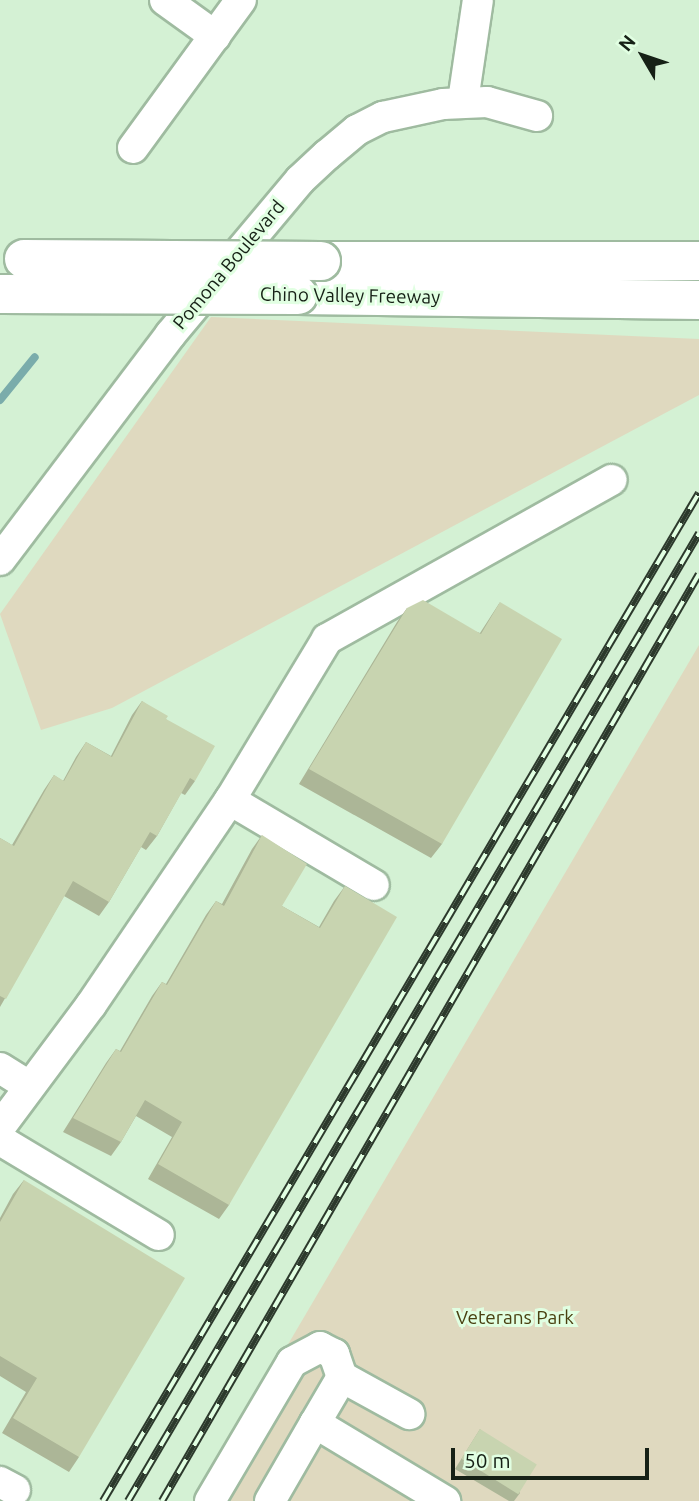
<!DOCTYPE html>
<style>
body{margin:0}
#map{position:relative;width:699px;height:1501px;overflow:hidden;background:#d4f1d4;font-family:Ubuntu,sans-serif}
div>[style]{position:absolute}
.green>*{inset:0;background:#dfd9bf}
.stream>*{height:8px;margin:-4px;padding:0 4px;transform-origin:4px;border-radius:4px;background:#7aacab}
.roads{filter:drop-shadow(2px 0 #9fbba0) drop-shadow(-2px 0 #9fbba0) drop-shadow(0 2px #9fbba0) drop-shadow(0 -2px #9fbba0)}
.minor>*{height:30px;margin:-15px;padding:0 15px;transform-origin:15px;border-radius:15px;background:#fff}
.highway>*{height:38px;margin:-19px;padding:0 19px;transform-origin:19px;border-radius:19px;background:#fff}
.rail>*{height:8px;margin-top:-4px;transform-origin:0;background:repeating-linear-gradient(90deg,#e1ffe2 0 16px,#2c392c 0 32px);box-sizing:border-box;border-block:2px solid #2c392c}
.bridges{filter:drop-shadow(2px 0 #9fbba0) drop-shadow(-2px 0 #9fbba0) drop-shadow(0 2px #9fbba0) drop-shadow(0 -2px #9fbba0)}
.highway-bridge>*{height:38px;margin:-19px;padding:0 19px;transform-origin:19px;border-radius:19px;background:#fff}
.wall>*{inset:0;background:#acb697}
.building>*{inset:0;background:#c8d4b0;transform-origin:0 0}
span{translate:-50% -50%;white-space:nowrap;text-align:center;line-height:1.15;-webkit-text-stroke:6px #e1ffe2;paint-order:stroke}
.street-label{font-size:19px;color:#162116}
.park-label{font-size:19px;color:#494010}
.north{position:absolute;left:608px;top:21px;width:70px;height:70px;-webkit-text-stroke:5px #e1ffe2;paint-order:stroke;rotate:309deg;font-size:19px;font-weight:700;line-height:28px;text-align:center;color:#162116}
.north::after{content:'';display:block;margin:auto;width:24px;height:32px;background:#162116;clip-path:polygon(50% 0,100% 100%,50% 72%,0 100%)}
.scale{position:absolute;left:451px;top:1448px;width:198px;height:32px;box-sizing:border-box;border:4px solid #162116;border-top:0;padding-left:9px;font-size:21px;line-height:24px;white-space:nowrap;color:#162116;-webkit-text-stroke:5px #e1ffe2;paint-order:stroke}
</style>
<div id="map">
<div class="green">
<i style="clip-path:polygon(211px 317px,699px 339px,699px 395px,112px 708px,41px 730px,0 614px)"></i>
<i style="clip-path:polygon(699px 645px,699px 1501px,196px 1501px)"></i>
</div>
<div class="stream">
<i style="left:0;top:400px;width:55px;rotate:-50.9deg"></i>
</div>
<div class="roads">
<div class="minor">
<i style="left:165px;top:0;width:62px;rotate:35.8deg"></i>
<i style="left:463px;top:101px;width:102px;rotate:-81.6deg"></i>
<i style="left:133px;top:148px;width:183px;rotate:-53.9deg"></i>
<i style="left:0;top:560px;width:282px;rotate:-52.9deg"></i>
<i style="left:170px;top:335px;width:202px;rotate:-50deg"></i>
<i style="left:300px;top:180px;width:37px;rotate:-43deg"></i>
<i style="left:327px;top:155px;width:39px;rotate:-40deg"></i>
<i style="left:357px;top:130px;width:29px;rotate:-27deg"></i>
<i style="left:383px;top:117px;width:61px;rotate:-12.2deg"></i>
<i style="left:443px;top:104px;width:44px;rotate:-2.6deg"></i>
<i style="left:487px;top:102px;width:52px;rotate:15.6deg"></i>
<i style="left:230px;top:800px;width:167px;rotate:30.6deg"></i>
<i style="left:0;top:1068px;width:34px;rotate:32deg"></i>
<i style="left:0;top:1127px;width:152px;rotate:-53.3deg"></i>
<i style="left:91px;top:1005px;width:248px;rotate:-55.9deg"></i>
<i style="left:230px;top:800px;width:188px;rotate:-58.9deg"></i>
<i style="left:327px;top:639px;width:326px;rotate:-29.2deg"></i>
<i style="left:0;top:1140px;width:185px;rotate:30.9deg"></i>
<i style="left:315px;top:1423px;width:53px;rotate:-59.6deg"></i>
<i style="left:0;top:1482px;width:17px;rotate:28deg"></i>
<i style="left:210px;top:1501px;width:161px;rotate:-59.5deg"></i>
<i style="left:292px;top:1362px;width:32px;rotate:-28deg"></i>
<i style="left:320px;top:1347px;width:16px;rotate:27deg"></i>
<i style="left:334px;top:1354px;width:24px;rotate:71deg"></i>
<i style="left:342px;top:1377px;width:77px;rotate:28.9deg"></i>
<i style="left:270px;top:1501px;width:90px;rotate:-60deg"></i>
<i style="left:315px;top:1423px;width:152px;rotate:31deg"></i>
</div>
<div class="highway">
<i style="left:321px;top:261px;width:378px"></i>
<i style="left:298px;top:295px;width:401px;rotate:0.7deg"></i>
</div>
</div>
<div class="rail">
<i style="left:103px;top:1501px;width:1171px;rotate:-59.41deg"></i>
<i style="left:128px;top:1501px;width:1124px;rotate:-59.46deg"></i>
<i style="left:162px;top:1501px;width:1071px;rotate:-59.92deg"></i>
</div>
<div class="bridges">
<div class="highway-bridge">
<i style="left:24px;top:259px;width:297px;rotate:0.4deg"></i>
<i style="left:0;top:294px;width:298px;rotate:0.2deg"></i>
</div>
</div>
<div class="wall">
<i style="clip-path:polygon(500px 602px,442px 844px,431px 858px,299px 784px,397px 622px,407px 608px,480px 633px)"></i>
<i style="clip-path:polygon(142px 701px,166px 719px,195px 781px,185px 795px,181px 793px,157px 836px,146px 850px,141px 847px,109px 902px,99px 916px,64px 896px,0 1007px,0 838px,12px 845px,44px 790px,54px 775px,63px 781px,76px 757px,86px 742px,111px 756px,132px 715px)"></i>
<i style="clip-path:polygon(262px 835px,282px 906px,319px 927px,334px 901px,345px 886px,229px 1205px,219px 1219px,148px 1179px,172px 1137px,136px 1116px,121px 1142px,111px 1156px,63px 1132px,106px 1063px,116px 1049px,120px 1051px,152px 996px,162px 982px,166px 984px,206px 915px,216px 901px,222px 904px,252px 849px)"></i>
<i style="clip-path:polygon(24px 1180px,79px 1457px,69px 1472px,2px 1433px,26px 1392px,0 1376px,0 1218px,13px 1194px)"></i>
<i style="clip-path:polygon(480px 1429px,520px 1493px,514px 1501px,509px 1501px,455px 1469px)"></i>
</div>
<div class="building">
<i style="clip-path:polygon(423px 600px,481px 634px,500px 602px,562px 639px,442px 844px,309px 769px,407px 608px)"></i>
<i style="clip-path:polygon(142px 701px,168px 716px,166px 719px,215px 746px,195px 781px,190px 778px,157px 836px,150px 832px,109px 902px,73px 881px,6px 999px,0 996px,0 838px,14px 846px,54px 775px,64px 781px,86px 742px,112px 757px)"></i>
<i style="clip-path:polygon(262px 835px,307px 864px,282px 906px,320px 928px,345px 886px,397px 917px,229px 1205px,158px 1164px,182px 1122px,145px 1100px,121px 1142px,73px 1118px,116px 1049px,121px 1052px,162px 982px,167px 985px,216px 901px,224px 906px)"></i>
<i style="clip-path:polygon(24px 1180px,185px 1278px,79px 1457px,13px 1418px,37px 1378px,0 1356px,0 1222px)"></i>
<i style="left:480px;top:1429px;width:67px;height:35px;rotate:32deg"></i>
</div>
<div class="street-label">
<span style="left:229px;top:265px;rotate:-50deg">Pomona Boulevard</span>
<span style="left:350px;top:296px;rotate:1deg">Chino Valley Freeway</span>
</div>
<div class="park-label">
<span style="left:515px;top:1318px">Veterans Park</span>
</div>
<div class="north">N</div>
<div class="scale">50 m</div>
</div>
